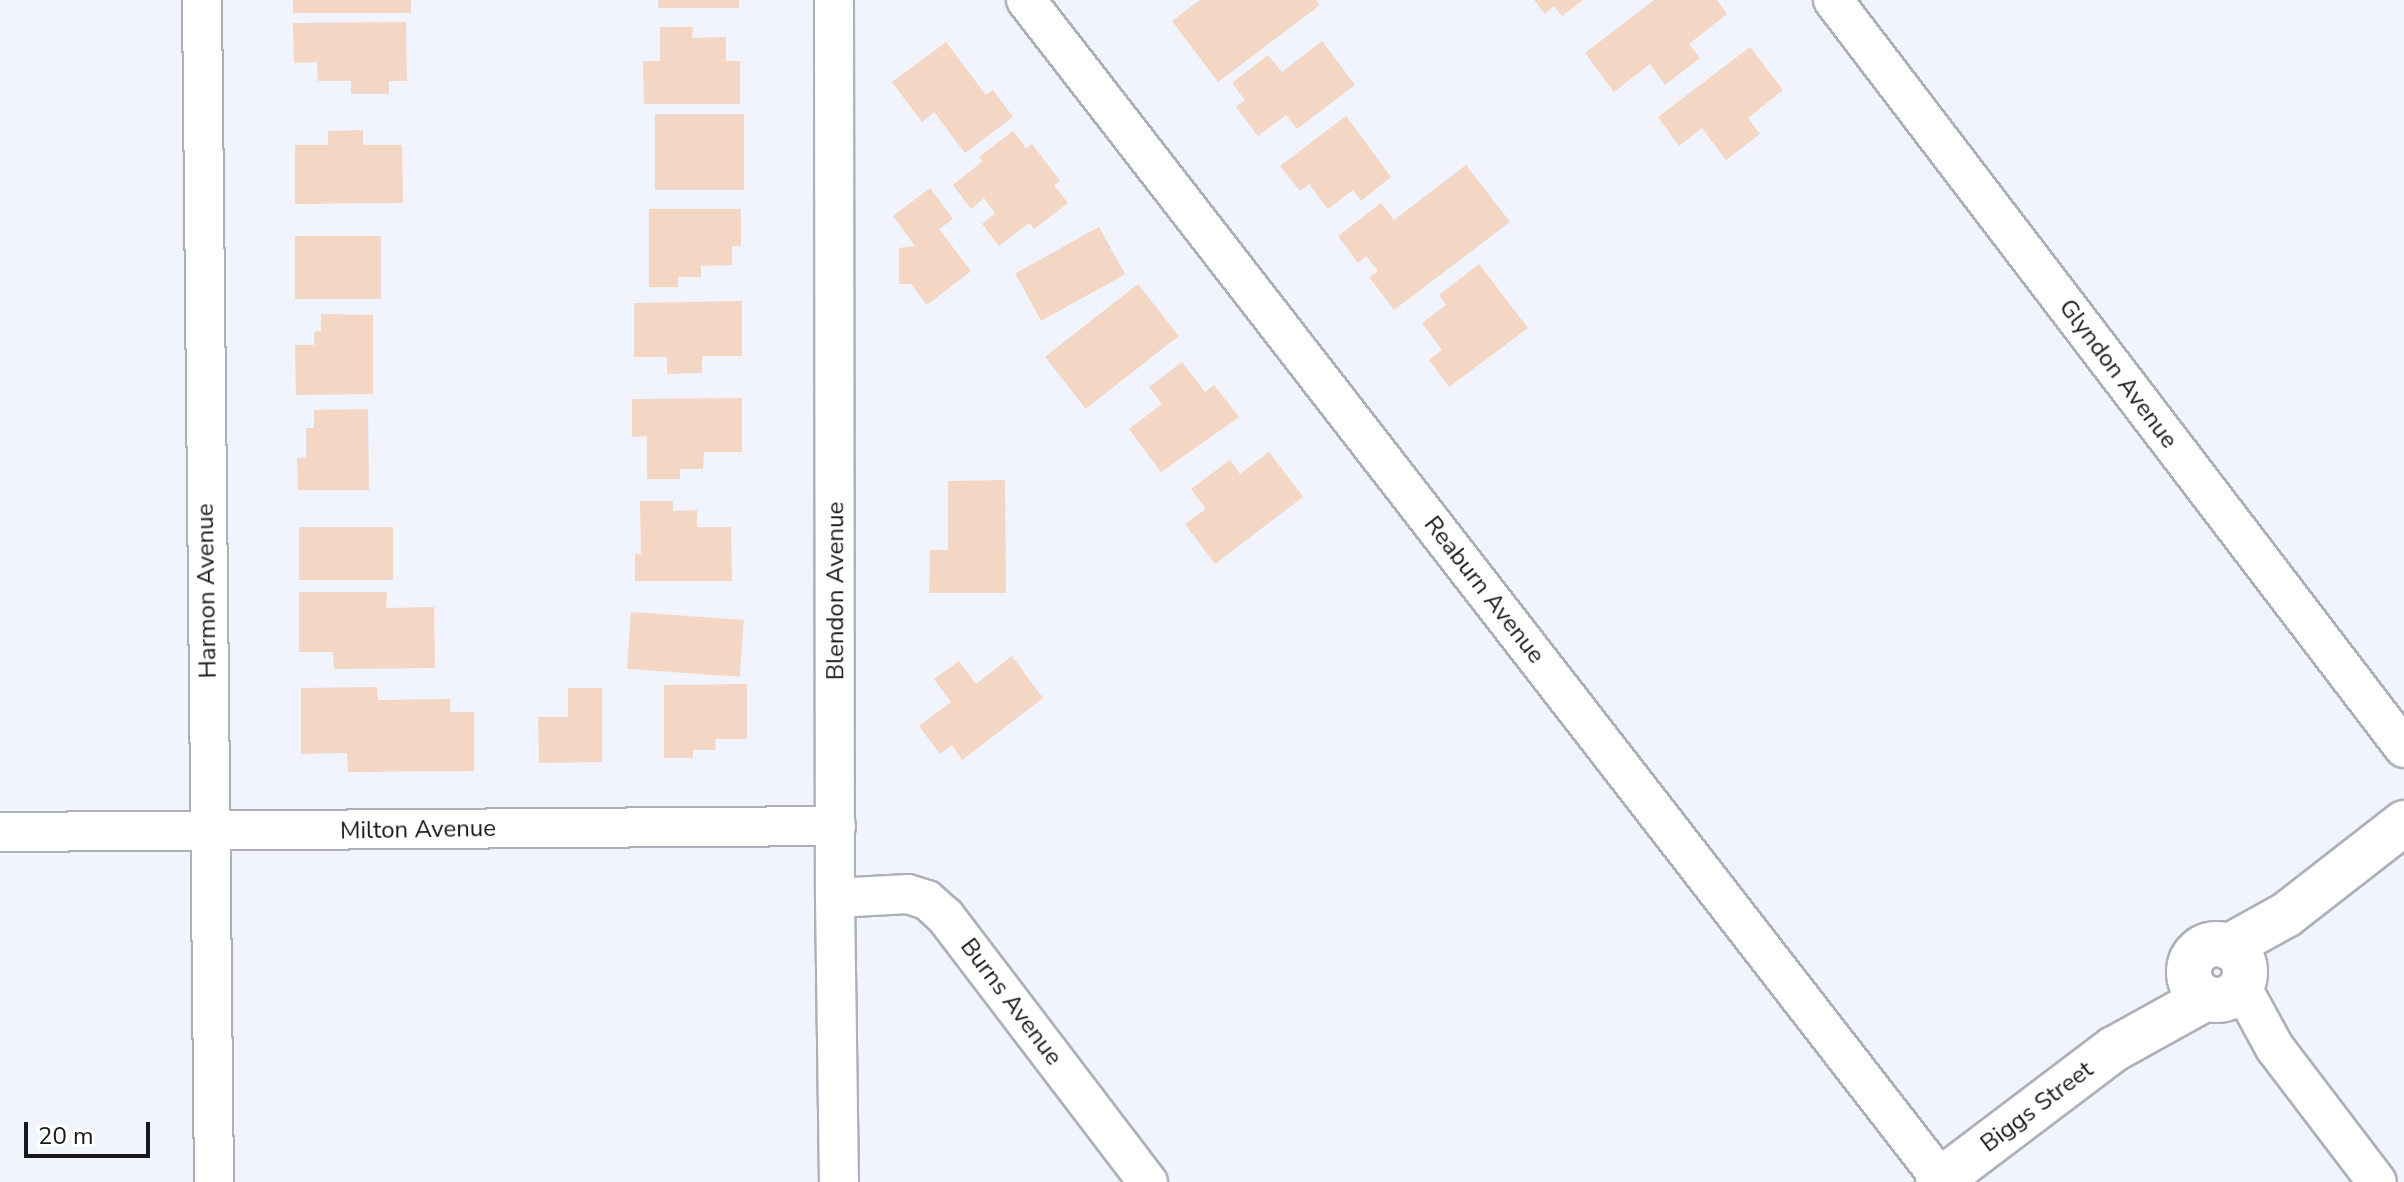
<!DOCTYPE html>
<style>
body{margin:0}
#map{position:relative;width:2404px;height:1182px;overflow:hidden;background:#f1f3fd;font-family:"Nunito Sans",sans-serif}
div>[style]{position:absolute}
.building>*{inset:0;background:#f4d6c4;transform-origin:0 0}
.roads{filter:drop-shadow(2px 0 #aeb0b9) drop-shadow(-2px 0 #aeb0b9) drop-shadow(0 2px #aeb0b9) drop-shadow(0 -2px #aeb0b9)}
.street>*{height:38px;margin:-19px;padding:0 19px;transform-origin:19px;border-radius:19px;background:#fff}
.secondary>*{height:44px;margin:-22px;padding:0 22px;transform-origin:22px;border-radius:22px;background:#fff}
.secondary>.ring{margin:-22px;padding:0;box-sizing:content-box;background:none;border:44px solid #fff;border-radius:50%}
span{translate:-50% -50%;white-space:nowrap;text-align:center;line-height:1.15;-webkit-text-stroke:7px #fff;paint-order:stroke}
.street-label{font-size:24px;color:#18191c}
.scale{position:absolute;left:24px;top:1122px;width:126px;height:36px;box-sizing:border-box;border:4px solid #18191c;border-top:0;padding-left:10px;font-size:24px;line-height:28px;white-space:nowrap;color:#18191c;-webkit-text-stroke:6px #fff;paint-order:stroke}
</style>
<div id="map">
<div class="building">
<i style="left:293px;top:0;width:118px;height:13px"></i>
<i style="left:658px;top:0;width:81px;height:8px"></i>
<i style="clip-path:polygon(1200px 0,1316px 0,1320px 5px,1218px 82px,1172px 21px)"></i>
<i style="clip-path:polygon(1534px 0,1583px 0,1562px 16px,1554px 6px,1545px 14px)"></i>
<i style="clip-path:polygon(1654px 0,1717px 0,1727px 14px,1689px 44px,1700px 58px,1665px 85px,1650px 64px,1614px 92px,1585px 53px)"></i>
<i style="clip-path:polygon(406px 22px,407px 81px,389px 81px,389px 94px,351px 94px,351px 81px,318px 81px,317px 62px,294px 63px,293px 23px)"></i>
<i style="clip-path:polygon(660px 27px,693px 27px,692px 38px,726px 37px,726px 61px,740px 61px,740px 104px,644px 104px,643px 61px,660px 61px)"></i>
<i style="clip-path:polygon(1322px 41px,1355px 85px,1297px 129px,1286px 115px,1258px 136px,1236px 107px,1245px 100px,1232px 83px,1268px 55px,1282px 72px)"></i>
<i style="clip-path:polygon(946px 42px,986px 95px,993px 90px,1013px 117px,965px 153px,934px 112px,922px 122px,892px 82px)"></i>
<i style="clip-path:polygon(1750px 47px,1783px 90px,1748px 118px,1760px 134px,1726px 160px,1702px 128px,1679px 146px,1658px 117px)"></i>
<i style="left:655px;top:114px;width:89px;height:76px"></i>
<i style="clip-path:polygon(1346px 116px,1391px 177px,1361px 201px,1353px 190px,1328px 209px,1309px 184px,1300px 191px,1280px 166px)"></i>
<i style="clip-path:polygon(363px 130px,363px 145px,402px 145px,403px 203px,295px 204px,295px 145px,328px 145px,328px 131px)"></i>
<i style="clip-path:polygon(1013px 131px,1026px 148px,1032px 144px,1060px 181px,1054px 185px,1068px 203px,1034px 229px,1029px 223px,999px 246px,982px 224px,995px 213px,989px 205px,984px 198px,971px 209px,953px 185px,983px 161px,979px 157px)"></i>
<i style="clip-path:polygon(1466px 165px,1510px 222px,1394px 310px,1369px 277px,1378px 271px,1366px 256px,1358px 263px,1338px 236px,1381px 203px,1394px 220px)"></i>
<i style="clip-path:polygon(930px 188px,953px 219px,939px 229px,971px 271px,927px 305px,911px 284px,899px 284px,899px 248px,915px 246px,893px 216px)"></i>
<i style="clip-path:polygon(649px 209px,741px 209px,741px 246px,732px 246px,732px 265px,701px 266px,701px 277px,678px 277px,678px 287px,649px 287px)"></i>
<i style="left:1099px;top:227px;width:54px;height:96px;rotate:61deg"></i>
<i style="left:381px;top:236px;width:63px;height:86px;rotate:90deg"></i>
<i style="clip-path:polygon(1479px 264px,1528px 328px,1449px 387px,1429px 360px,1442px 350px,1422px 323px,1446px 305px,1439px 295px)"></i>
<i style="left:1138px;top:284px;width:66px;height:118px;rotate:52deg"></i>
<i style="clip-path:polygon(742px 301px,742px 356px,702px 356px,702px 373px,667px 374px,667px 357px,634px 357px,634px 303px)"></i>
<i style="clip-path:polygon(321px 314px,373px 315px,373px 394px,296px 395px,295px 345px,314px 345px,314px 332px,321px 331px)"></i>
<i style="clip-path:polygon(1182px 362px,1205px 392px,1214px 385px,1239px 417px,1161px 472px,1129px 429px,1162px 404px,1149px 387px)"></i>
<i style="clip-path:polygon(742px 398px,742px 452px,704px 452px,703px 469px,680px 469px,680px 479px,647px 479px,647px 436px,632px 437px,632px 399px)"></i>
<i style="clip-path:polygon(368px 409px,369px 490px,298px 490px,297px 458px,306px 457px,306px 428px,314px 428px,314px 410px)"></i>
<i style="clip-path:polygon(1269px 452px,1303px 497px,1215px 564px,1185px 524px,1206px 509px,1191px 489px,1230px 460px,1240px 474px)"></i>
<i style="clip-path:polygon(1005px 480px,1006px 593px,929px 593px,930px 550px,948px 550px,948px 481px)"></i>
<i style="clip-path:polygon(640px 501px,673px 501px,673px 511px,697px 510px,697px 527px,731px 527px,732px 581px,635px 581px,635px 554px,641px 554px)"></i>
<i style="left:393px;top:527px;width:53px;height:94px;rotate:90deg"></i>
<i style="clip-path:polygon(299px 592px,387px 592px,386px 608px,434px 607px,435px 668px,334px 669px,333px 652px,299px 652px)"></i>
<i style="left:631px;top:612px;width:113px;height:57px;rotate:4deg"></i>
<i style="clip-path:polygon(1012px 656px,1043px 698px,962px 760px,952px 745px,940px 754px,919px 726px,951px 702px,934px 679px,959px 661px,976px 684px)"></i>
<i style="clip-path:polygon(747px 684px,747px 739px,715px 739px,716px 750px,693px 750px,693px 758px,664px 758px,664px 685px)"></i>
<i style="clip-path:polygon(377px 687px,378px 700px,450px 699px,450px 712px,474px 712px,474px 771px,348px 772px,347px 753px,301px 754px,301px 688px)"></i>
<i style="clip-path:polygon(568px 688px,602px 688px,602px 762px,539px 763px,538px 717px,568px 717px)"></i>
</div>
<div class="roads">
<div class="street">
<i style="left:202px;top:0;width:1182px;rotate:89.42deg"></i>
<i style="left:834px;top:0;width:898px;rotate:89.94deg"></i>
<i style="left:835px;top:898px;width:284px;rotate:89.2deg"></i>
<i style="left:1026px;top:0;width:1492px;rotate:52.19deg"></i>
<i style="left:1833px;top:0;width:941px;rotate:52.64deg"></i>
<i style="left:0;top:832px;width:836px;rotate:-0.41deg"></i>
<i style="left:835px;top:898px;width:73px;rotate:-3.1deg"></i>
<i style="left:908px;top:894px;width:20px;rotate:18deg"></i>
<i style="left:927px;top:900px;width:24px;rotate:42deg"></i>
<i style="left:945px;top:916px;width:335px;rotate:52.7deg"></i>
<i style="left:2241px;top:986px;width:71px;rotate:61.3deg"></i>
<i style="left:2275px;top:1048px;width:168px;rotate:52.7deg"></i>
</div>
<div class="secondary">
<i class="ring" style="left:2189px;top:944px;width:12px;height:12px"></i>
<i style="left:2228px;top:947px;width:66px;rotate:-28.9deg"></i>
<i style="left:2286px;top:915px;width:150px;rotate:-37.9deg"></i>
<i style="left:1938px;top:1182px;width:221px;rotate:-37.1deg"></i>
<i style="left:2114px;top:1049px;width:105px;rotate:-29deg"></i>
</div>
</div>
<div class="street-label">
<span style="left:2118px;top:374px;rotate:53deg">Glyndon Avenue</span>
<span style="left:1484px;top:590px;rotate:52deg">Reaburn Avenue</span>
<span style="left:207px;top:591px;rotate:-91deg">Harmon Avenue</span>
<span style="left:836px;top:591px;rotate:-90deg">Blendon Avenue</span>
<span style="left:418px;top:830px;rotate:-1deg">Milton Avenue</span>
<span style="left:1011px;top:1002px;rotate:53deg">Burns Avenue</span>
<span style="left:2037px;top:1107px;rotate:-37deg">Biggs Street</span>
</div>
<div class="scale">20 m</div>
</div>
